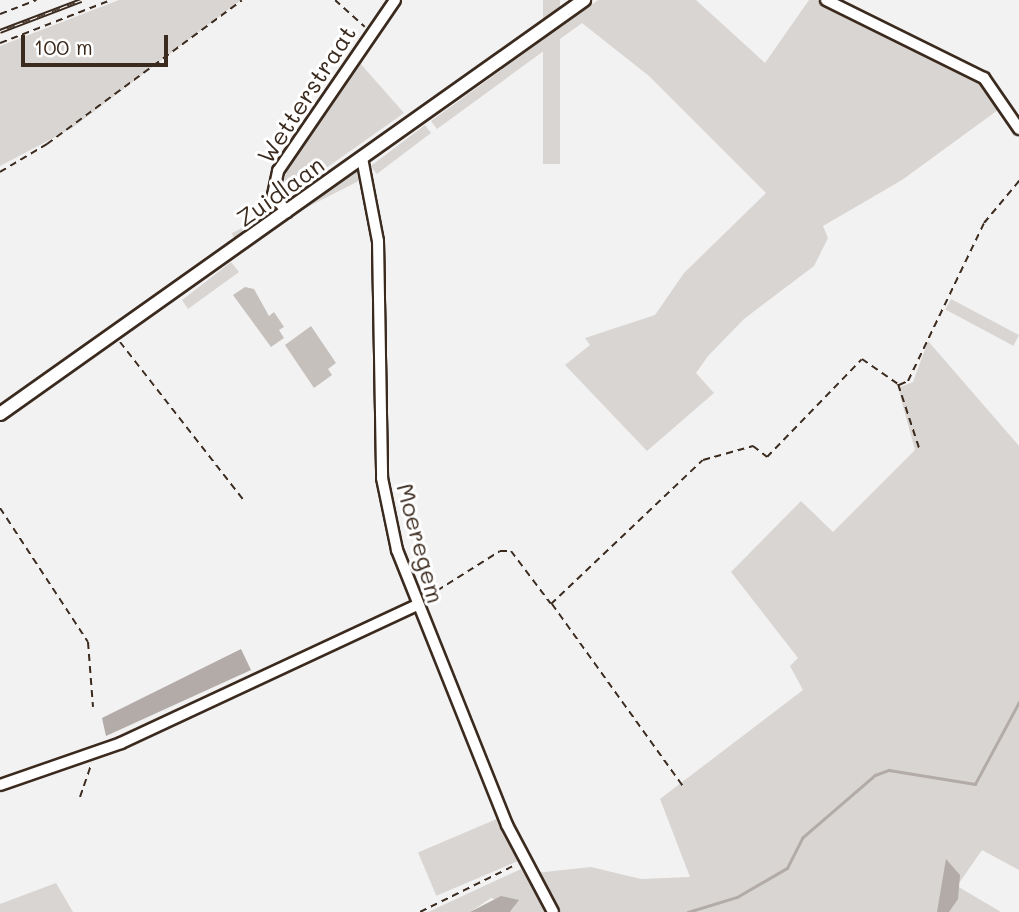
<!DOCTYPE html>
<style>
body{margin:0}
#map{position:relative;width:1019px;height:912px;overflow:hidden;background:#f3f2f2;font-family:Mali,sans-serif}
div>[style]{position:absolute}
.green>*{inset:0;background:#d8d5d2;transform-origin:0 0}
.water>*{inset:0;background:#b2aba7}
.stream>*{height:2.5px;margin:-1.25px;padding:0 1.25px;transform-origin:1.25px;border-radius:1.25px;background:#b2aba7}
.building>*{inset:0;background:#c6c0bd}
.path>*{height:2px;margin-top:-1px;transform-origin:0;background:repeating-linear-gradient(90deg,#3b2a1e 0 7px,transparent 0 12px)}
.roads{filter:drop-shadow(2px 0 #3b2a1e) drop-shadow(-2px 0 #3b2a1e) drop-shadow(0 2px #3b2a1e) drop-shadow(0 -2px #3b2a1e)}
.minor>*{height:10px;margin:-5px;padding:0 5px;transform-origin:5px;border-radius:5px;background:#fff}
.major>*{height:12px;margin:-6px;padding:0 6px;transform-origin:6px;border-radius:6px;background:#fff}
.rail>*{height:5px;margin-top:-2.5px;transform-origin:0;background:repeating-linear-gradient(90deg,#fff 0 8px,#3b2a1e 0 16px);box-sizing:border-box;border-block:2px solid #3b2a1e}
span{translate:-50% -50%;white-space:nowrap;text-align:center;line-height:1.15;-webkit-text-stroke:6px #fff;paint-order:stroke}
.street-label{font-size:24px;color:#3b2a1e}
.scale{position:absolute;left:21px;top:35px;width:147px;height:32px;box-sizing:border-box;border:4px solid #3b2a1e;border-top:0;padding-left:9px;font-size:21px;line-height:24px;white-space:nowrap;color:#3b2a1e;-webkit-text-stroke:5px #fff;paint-order:stroke}
</style>
<div id="map">
<div class="green">
<i style="clip-path:polygon(119px 0,241px 0,72px 128px,0 166px,0 46px)"></i>
<i style="left:543px;top:0;width:17px;height:164px"></i>
<i style="clip-path:polygon(598px 0,696px 0,765px 63px,809px 0,817px 0,958px 68px,986px 86px,1002px 107px,902px 180px,823px 226px,828px 238px,814px 266px,744px 319px,708px 356px,696px 373px,714px 393px,647px 451px,565px 365px,590px 345px,585px 338px,655px 315px,684px 273px,766px 193px,649px 76px,582px 23px,437px 129px,431px 121px)"></i>
<i style="clip-path:polygon(359px 62px,404px 113px,305px 183px,290px 187px,284px 179px,288px 168px)"></i>
<i style="left:425px;top:125px;width:10px;height:68px;rotate:53deg"></i>
<i style="left:360px;top:168px;width:11px;height:144px;rotate:63deg"></i>
<i style="clip-path:polygon(231px 262px,239px 272px,188px 309px,182px 300px)"></i>
<i style="left:951px;top:299px;width:77px;height:12px;rotate:28deg"></i>
<i style="clip-path:polygon(928px 341px,1019px 446px,1019px 870px,982px 850px,957px 886px,1001px 912px,561px 912px,535px 873px,591px 867px,641px 879px,690px 877px,660px 799px,803px 690px,790px 666px,798px 658px,731px 572px,801px 501px,833px 532px,915px 450px,898px 388px,913px 382px)"></i>
<i style="left:499px;top:818px;width:47px;height:88px;rotate:67deg"></i>
<i style="clip-path:polygon(521px 869px,550px 912px,510px 912px,515px 906px,491px 898px,470px 912px,428px 912px)"></i>
<i style="clip-path:polygon(56px 883px,73px 912px,0 912px,0 904px)"></i>
</div>
<div class="water">
<i style="clip-path:polygon(241px 649px,251px 670px,106px 736px,102px 718px)"></i>
<i style="clip-path:polygon(946px 859px,960px 875px,958px 899px,949px 912px,937px 912px)"></i>
<i style="clip-path:polygon(501px 896px,519px 900px,510px 912px,470px 912px)"></i>
</div>
<div class="stream">
<i style="left:688px;top:912px;width:51px;rotate:-17deg"></i>
<i style="left:737px;top:897px;width:58px;rotate:-30.1deg"></i>
<i style="left:787px;top:868px;width:34px;rotate:-63deg"></i>
<i style="left:802px;top:838px;width:96px;rotate:-40.8deg"></i>
<i style="left:875px;top:775px;width:15px;rotate:-20deg"></i>
<i style="left:889px;top:770px;width:87px;rotate:9.2deg"></i>
<i style="left:975px;top:784px;width:93px;rotate:-61.8deg"></i>
</div>
<div class="building">
<i style="clip-path:polygon(245px 287px,254px 289px,269px 316px,274px 312px,284px 327px,279px 330px,284px 338px,271px 347px,233px 295px)"></i>
<i style="clip-path:polygon(311px 326px,336px 363px,328px 369px,332px 375px,314px 388px,285px 345px)"></i>
</div>
<div class="path">
<i style="left:335px;top:0;width:40px;rotate:42deg"></i>
<i style="left:0;top:14px;width:39px;rotate:-21deg"></i>
<i style="left:0;top:43px;width:119px;rotate:-21.2deg"></i>
<i style="left:0;top:172px;width:55px;rotate:-30.8deg"></i>
<i style="left:47px;top:144px;width:242px;rotate:-36.4deg"></i>
<i style="left:120px;top:342px;width:203px;rotate:52deg"></i>
<i style="left:899px;top:385px;width:10px;rotate:-24deg"></i>
<i style="left:908px;top:381px;width:175px;rotate:-64.3deg"></i>
<i style="left:984px;top:223px;width:55px;rotate:-50.2deg"></i>
<i style="left:0;top:508px;width:160px;rotate:56.7deg"></i>
<i style="left:88px;top:642px;width:65px;rotate:85.6deg"></i>
<i style="left:427px;top:597px;width:86px;rotate:-32.2deg"></i>
<i style="left:500px;top:551px;width:11px"></i>
<i style="left:511px;top:551px;width:66px;rotate:53deg"></i>
<i style="left:551px;top:604px;width:209px;rotate:-43.5deg"></i>
<i style="left:703px;top:460px;width:52px;rotate:-15.6deg"></i>
<i style="left:753px;top:446px;width:18px;rotate:38deg"></i>
<i style="left:767px;top:457px;width:136px;rotate:-45.9deg"></i>
<i style="left:862px;top:359px;width:44px;rotate:34.8deg"></i>
<i style="left:898px;top:384px;width:67px;rotate:71.8deg"></i>
<i style="left:552px;top:604px;width:226px;rotate:54.3deg"></i>
<i style="left:80px;top:797px;width:36px;rotate:-71deg"></i>
<i style="left:420px;top:912px;width:108px;rotate:-26.3deg"></i>
</div>
<div class="roads">
<div class="minor">
<i style="left:826px;top:0;width:176px;rotate:26.3deg"></i>
<i style="left:984px;top:78px;width:62px;rotate:55.5deg"></i>
<i style="left:362px;top:158px;width:85px;rotate:79.1deg"></i>
<i style="left:378px;top:241px;width:237px;rotate:89deg"></i>
<i style="left:382px;top:478px;width:74px;rotate:78.2deg"></i>
<i style="left:397px;top:550px;width:296px;rotate:68.2deg"></i>
<i style="left:507px;top:825px;width:98px;rotate:62.1deg"></i>
<i style="left:287px;top:212px;width:22px;rotate:-129deg"></i>
<i style="left:273px;top:195px;width:25px;rotate:-78deg"></i>
<i style="left:278px;top:171px;width:207px;rotate:-55.6deg"></i>
<i style="left:0;top:785px;width:128px;rotate:-19.1deg"></i>
<i style="left:121px;top:743px;width:324px;rotate:-25deg"></i>
</div>
<div class="major">
<i style="left:0;top:414px;width:716px;rotate:-35.33deg"></i>
</div>
</div>
<div class="rail">
<i style="left:0;top:31px;width:87px;rotate:-20.9deg"></i>
</div>
<div class="street-label">
<span style="left:306px;top:94px;rotate:-57deg">Wetterstraat</span>
<span style="left:280px;top:191px;rotate:-36deg">Zuidlaan</span>
<span style="left:421px;top:543px;rotate:75deg">Moeregem</span>
</div>
<div class="scale">100 m</div>
</div>
